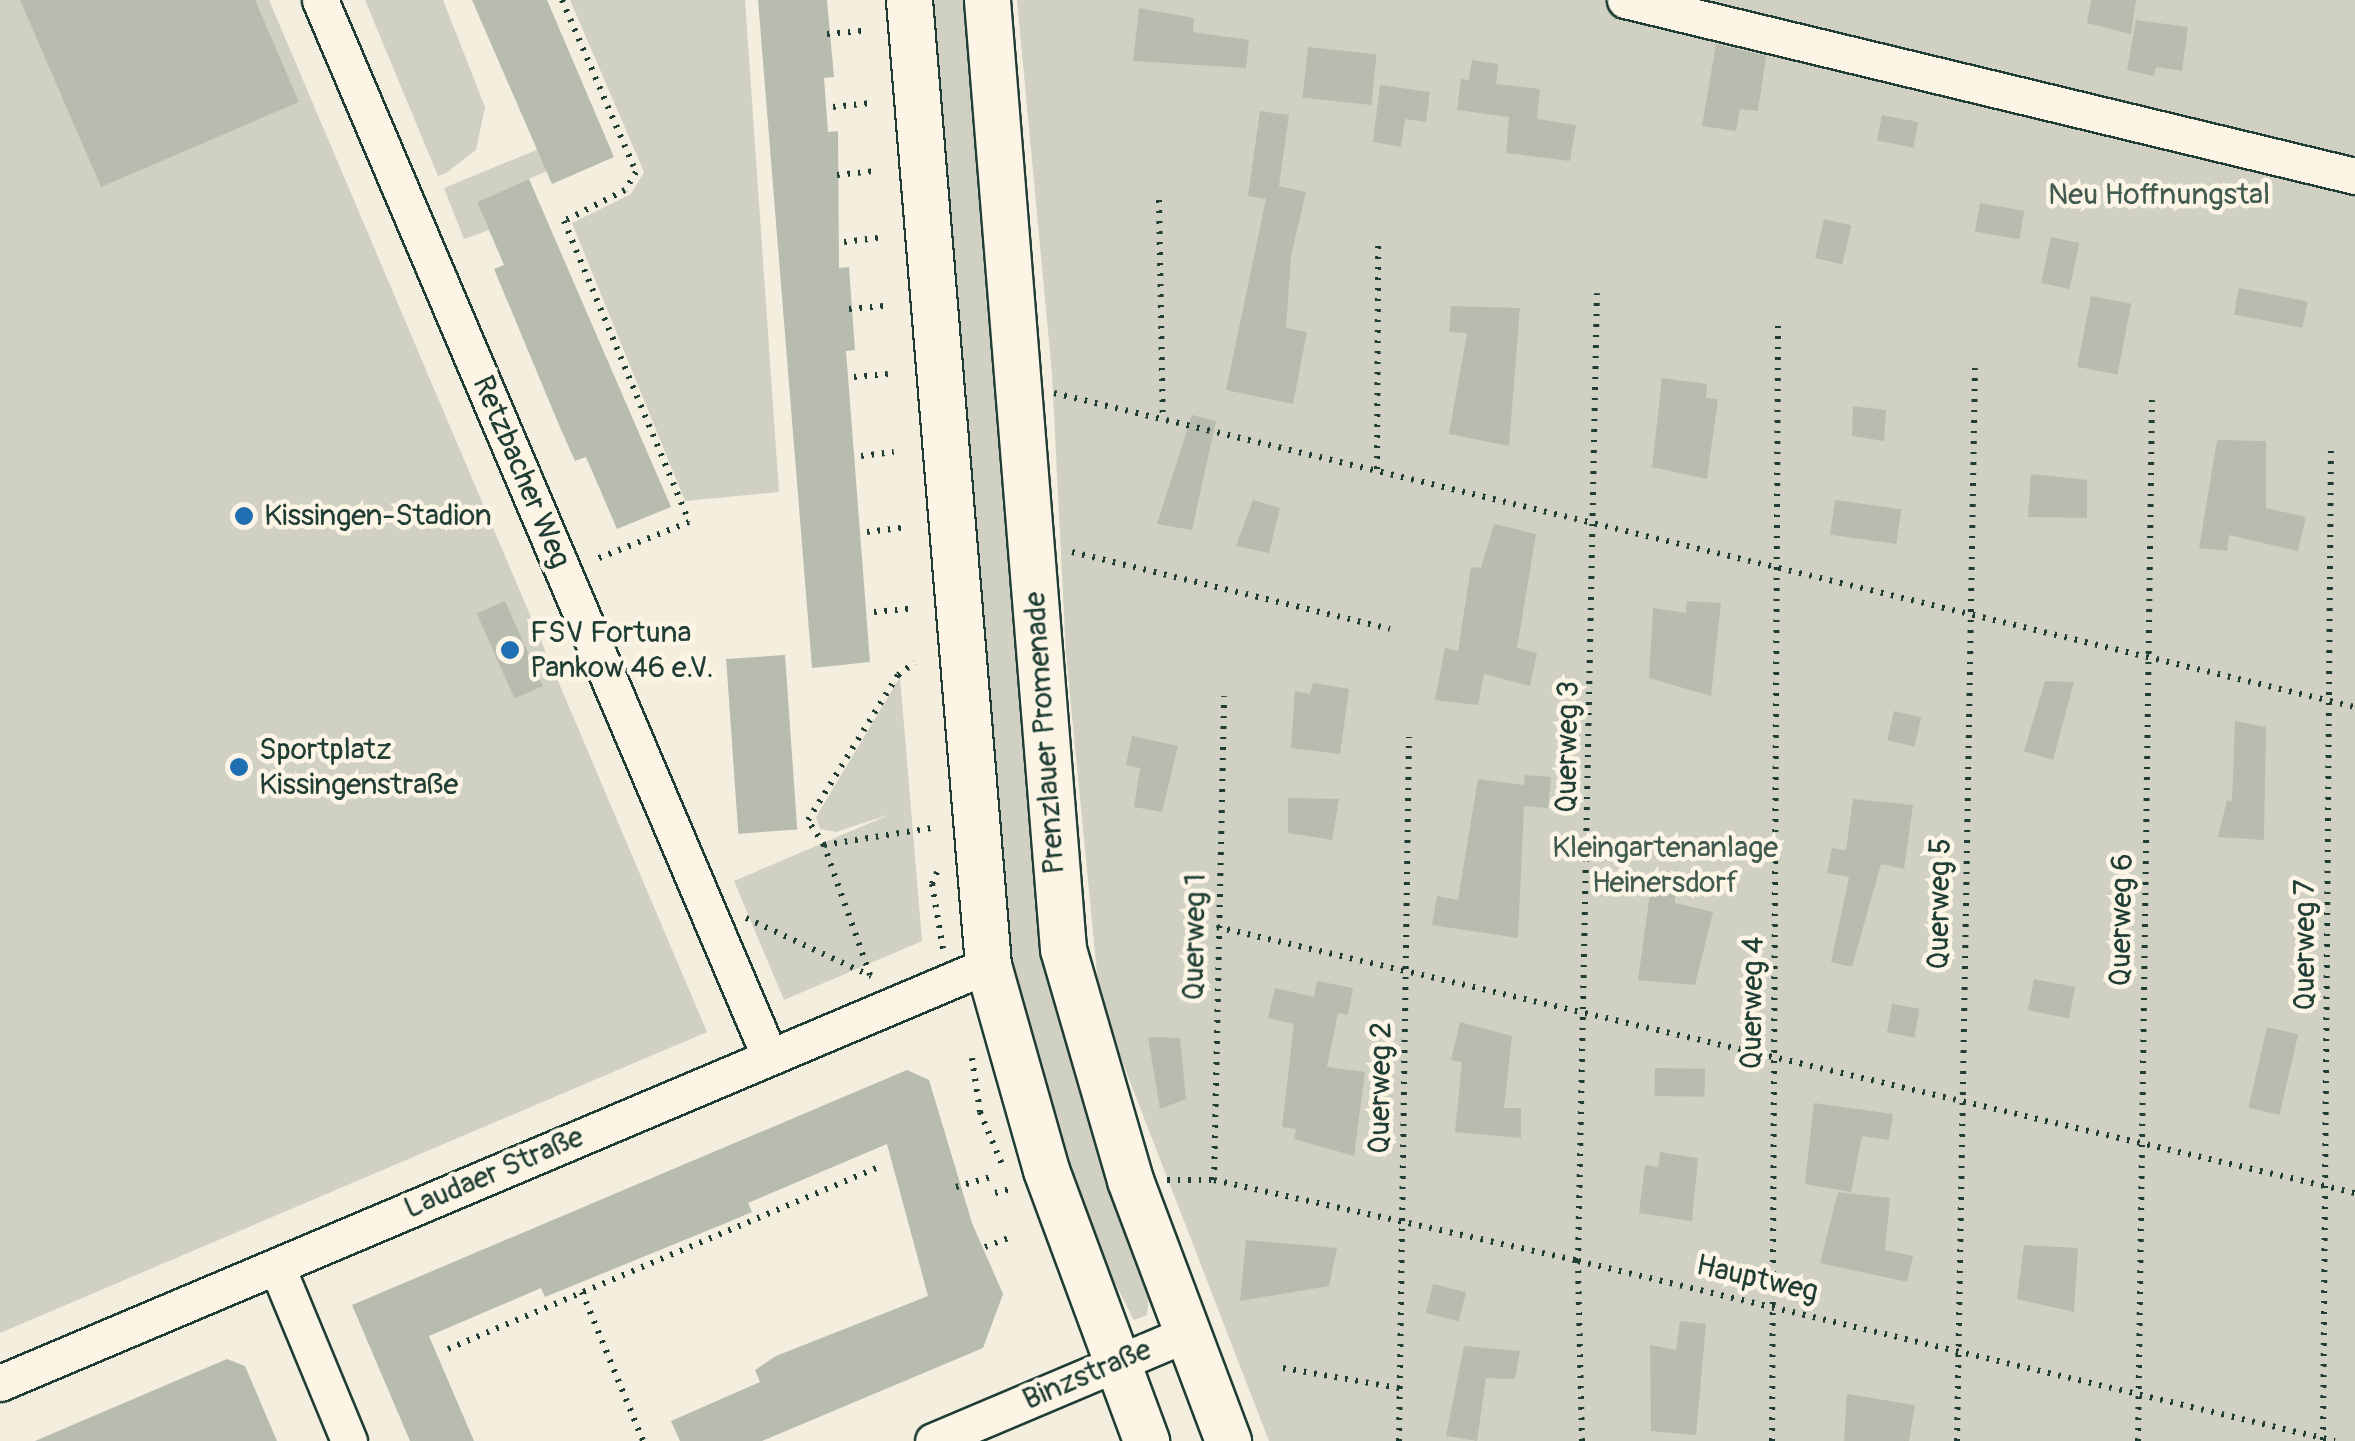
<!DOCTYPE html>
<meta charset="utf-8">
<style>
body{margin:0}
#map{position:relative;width:2355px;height:1441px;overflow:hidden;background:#f3eede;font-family:Pangolin,sans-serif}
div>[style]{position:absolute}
.green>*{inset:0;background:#d0d1c2}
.building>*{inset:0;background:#b8bcae;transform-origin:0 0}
.path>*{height:6px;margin-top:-3px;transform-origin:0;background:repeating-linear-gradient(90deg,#1f3d34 0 2.5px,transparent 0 10.5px)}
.roads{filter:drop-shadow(2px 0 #1f3d34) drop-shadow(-2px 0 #1f3d34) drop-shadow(0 2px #1f3d34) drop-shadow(0 -2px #1f3d34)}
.minor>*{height:35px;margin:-17.5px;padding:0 17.5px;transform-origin:17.5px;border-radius:17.5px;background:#fcf5e5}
.major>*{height:45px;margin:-22.5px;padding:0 22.5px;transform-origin:22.5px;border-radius:22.5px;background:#fcf5e5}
.dots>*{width:28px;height:28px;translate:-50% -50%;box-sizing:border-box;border:5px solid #fcf5e5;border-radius:50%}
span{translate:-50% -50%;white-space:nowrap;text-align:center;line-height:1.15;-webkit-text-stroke:9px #fcf5e5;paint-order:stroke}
.park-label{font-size:30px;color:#425b50}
.street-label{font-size:30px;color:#1f3d34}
.poi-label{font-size:30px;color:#1f3d34}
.left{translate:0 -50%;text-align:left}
</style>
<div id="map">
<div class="green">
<i style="clip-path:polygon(0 0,269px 0,707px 1032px,0 1333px)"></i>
<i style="clip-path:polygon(365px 0,443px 0,485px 107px,476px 150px,446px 173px,438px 176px)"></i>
<i style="clip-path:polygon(570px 0,745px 0,779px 492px,685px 501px,572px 223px,631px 194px,644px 172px)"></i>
<i style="clip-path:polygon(926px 0,970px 0,1048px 947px,1150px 1284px,1147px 1315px,1134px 1320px,1080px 1214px,1002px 945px)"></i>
<i style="clip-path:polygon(1017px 0,2355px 0,2355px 1441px,1269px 1441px,1100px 1004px,1066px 654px,1052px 374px)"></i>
<i style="clip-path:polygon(546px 146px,556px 167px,477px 202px,489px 230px,464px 239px,444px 188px)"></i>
<i style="clip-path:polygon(900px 677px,922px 941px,784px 1000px,734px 881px,891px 814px,836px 832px,820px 829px,816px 817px)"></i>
</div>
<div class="building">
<i style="clip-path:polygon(20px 0,255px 0,299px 102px,101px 187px)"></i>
<i style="clip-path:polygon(472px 0,547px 0,614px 157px,552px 184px)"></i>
<i style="clip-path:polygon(758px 0,827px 0,834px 77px,824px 78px,828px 132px,838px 131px,839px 268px,849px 267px,855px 350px,846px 351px,870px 662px,812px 668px)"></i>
<i style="clip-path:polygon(2091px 0,2136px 0,2131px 34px,2087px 23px)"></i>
<i style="clip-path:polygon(1139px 8px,1194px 18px,1193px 32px,1249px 40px,1246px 68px,1133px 61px)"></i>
<i style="clip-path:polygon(2136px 20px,2188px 27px,2182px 71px,2156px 67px,2154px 76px,2127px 70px)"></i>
<i style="clip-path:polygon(1716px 44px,1766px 56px,1758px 111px,1740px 109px,1736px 131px,1702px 126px)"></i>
<i style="left:1308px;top:47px;width:69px;height:51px;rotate:6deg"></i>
<i style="clip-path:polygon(1472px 60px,1498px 64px,1496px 84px,1540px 89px,1537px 119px,1576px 125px,1570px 161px,1506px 153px,1509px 117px,1457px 110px,1461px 79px,1469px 80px)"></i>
<i style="clip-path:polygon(1380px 85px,1430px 92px,1426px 122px,1405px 119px,1401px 147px,1373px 142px)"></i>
<i style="clip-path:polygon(1260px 111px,1289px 115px,1279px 186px,1306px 192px,1291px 256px,1286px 328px,1307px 332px,1293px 404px,1226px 390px,1266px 199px,1248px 196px)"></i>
<i style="left:1882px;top:115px;width:37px;height:26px;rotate:11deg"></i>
<i style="clip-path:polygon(529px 179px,671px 507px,617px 529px,586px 457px,575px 461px,559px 425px,494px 269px,504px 265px,477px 202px)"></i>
<i style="left:1980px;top:203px;width:45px;height:29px;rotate:10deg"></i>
<i style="left:1824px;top:219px;width:28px;height:40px;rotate:13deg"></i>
<i style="left:2051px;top:237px;width:29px;height:47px;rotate:12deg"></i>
<i style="left:2239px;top:288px;width:70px;height:27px;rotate:11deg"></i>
<i style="left:2091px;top:296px;width:41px;height:72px;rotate:11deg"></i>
<i style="clip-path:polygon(1451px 306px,1520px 308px,1509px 446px,1449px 434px,1467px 333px,1449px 332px)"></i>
<i style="clip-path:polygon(1662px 378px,1707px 384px,1706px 398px,1718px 399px,1707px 479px,1652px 467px)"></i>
<i style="clip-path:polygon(1853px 406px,1886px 410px,1884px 441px,1852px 436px)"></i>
<i style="clip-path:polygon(1192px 415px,1216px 421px,1192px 530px,1157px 524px)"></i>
<i style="clip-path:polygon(2217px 440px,2266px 441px,2266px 508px,2306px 517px,2298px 551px,2229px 535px,2227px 551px,2199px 548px)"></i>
<i style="clip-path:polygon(2031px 474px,2087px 480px,2087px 518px,2028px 517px)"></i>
<i style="clip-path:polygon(1253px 500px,1280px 508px,1269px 553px,1236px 546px)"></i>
<i style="left:1835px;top:500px;width:67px;height:35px;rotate:8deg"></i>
<i style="clip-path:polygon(1494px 524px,1536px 534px,1517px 648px,1537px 653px,1530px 686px,1484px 674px,1478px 705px,1435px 700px,1445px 648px,1458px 651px,1471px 567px,1481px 568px)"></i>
<i style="left:505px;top:601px;width:93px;height:31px;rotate:66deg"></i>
<i style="clip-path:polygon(1687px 601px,1721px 603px,1711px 696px,1649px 678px,1653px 608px,1686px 613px)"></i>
<i style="left:785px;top:655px;width:175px;height:59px;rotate:86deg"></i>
<i style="clip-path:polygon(2045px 681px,2074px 682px,2053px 760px,2024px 751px)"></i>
<i style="clip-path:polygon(1313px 683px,1349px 689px,1340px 754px,1291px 748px,1295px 691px,1310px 694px)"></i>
<i style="left:1894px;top:711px;width:28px;height:30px;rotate:13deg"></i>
<i style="clip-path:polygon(2235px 721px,2266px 727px,2264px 840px,2218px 837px,2227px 800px,2232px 801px)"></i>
<i style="clip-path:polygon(1132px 736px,1178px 746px,1162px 812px,1134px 807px,1140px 768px,1126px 765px)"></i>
<i style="clip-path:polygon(1525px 775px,1551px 777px,1548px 808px,1524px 806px,1518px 938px,1432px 925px,1437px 896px,1458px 900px,1478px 779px,1524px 785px)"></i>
<i style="clip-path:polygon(1288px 798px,1339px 799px,1332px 840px,1288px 833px)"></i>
<i style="clip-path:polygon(1853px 799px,1913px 805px,1904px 869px,1881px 864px,1852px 967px,1831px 962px,1849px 877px,1827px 873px,1832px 848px,1846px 850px)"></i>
<i style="clip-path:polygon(1650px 893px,1675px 894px,1675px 903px,1713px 912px,1695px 985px,1638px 980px)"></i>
<i style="left:2034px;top:979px;width:42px;height:32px;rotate:11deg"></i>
<i style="clip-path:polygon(1317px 981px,1353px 988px,1348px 1015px,1338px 1013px,1327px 1067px,1365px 1072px,1354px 1156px,1294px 1139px,1296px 1129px,1282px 1127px,1294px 1024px,1268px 1018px,1275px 988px,1314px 997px)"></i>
<i style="left:1892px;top:1004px;width:28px;height:29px;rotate:10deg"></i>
<i style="clip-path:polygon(1460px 1022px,1512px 1036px,1504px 1108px,1521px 1108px,1521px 1138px,1455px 1132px,1462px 1062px,1451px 1060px)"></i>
<i style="left:2267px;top:1027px;width:32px;height:83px;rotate:13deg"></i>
<i style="clip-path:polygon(1148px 1037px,1180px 1038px,1186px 1099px,1160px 1109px)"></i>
<i style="left:1655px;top:1068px;width:50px;height:28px;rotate:1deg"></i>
<i style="clip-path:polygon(907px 1070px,929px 1080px,972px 1223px,1003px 1294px,983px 1348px,762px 1441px,680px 1441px,671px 1421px,760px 1382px,755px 1370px,776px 1356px,928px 1296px,887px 1144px,748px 1203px,752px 1212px,726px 1223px,545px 1297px,541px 1288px,429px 1336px,474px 1441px,410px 1441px,352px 1305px)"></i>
<i style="clip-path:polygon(1814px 1103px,1893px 1114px,1889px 1140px,1862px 1136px,1851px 1192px,1805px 1184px)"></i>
<i style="clip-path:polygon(1660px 1152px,1698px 1158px,1692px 1221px,1639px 1213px,1645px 1165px,1658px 1167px)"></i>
<i style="clip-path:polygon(1838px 1192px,1890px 1198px,1885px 1250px,1913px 1256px,1907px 1282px,1820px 1263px)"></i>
<i style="clip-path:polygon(1246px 1240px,1337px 1248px,1329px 1286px,1240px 1301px)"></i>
<i style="clip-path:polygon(2024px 1245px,2078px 1248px,2074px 1312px,2017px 1299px)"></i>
<i style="left:1433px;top:1284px;width:34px;height:30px;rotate:14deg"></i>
<i style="clip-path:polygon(1680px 1321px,1706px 1324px,1696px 1435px,1651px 1431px,1650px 1345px,1676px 1350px)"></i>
<i style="clip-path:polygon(1464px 1346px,1520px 1351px,1515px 1379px,1486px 1378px,1477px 1441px,1446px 1436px)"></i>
<i style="clip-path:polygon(227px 1359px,245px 1366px,277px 1441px,35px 1441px)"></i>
<i style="clip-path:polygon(1847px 1394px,1915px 1405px,1909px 1441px,1844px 1441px)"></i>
</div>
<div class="path">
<i style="left:562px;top:0;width:187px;rotate:66.7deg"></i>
<i style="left:636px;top:172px;width:21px;rotate:121deg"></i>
<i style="left:625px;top:190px;width:68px;rotate:153.1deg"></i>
<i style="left:564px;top:221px;width:326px;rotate:67.4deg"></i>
<i style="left:689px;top:522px;width:102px;rotate:158.2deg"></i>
<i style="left:827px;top:34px;width:37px;rotate:-5deg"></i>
<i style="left:833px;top:107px;width:36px;rotate:-6deg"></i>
<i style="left:837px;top:175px;width:37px;rotate:-6deg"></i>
<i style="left:1159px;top:200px;width:219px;rotate:89deg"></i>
<i style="left:844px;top:242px;width:35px;rotate:-7deg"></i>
<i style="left:849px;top:309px;width:35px;rotate:-5deg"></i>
<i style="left:854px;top:377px;width:34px;rotate:-5deg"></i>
<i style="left:1054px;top:393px;width:1338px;rotate:13.57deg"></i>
<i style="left:861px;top:456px;width:33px;rotate:-7deg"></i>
<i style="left:1377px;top:469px;width:229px;rotate:-89.7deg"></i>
<i style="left:867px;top:532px;width:35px;rotate:-7deg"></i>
<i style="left:1072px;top:552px;width:327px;rotate:13.6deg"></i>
<i style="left:874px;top:612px;width:36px;rotate:-5deg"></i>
<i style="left:824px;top:845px;width:108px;rotate:-9deg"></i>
<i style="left:937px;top:872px;width:13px;rotate:113deg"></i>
<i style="left:932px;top:884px;width:66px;rotate:80.4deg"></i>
<i style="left:746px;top:918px;width:138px;rotate:24.9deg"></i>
<i style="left:1217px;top:927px;width:1169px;rotate:13.16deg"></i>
<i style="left:870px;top:975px;width:138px;rotate:-109.5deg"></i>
<i style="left:824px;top:845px;width:30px;rotate:-123deg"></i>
<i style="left:808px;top:820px;width:171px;rotate:-58.2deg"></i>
<i style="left:898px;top:675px;width:21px;rotate:-37deg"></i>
<i style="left:972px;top:1058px;width:55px;rotate:81.6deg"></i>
<i style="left:980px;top:1112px;width:62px;rotate:67.2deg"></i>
<i style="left:1167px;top:1180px;width:47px"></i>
<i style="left:1214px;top:1180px;width:373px;rotate:12.5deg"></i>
<i style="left:1578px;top:1261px;width:778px;rotate:13.38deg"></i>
<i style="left:1214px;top:1180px;width:484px;rotate:-88.8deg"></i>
<i style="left:956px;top:1187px;width:35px;rotate:-16deg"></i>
<i style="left:995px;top:1193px;width:16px;rotate:-14deg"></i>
<i style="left:985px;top:1247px;width:28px;rotate:-21deg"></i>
<i style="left:582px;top:1292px;width:161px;rotate:67.7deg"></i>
<i style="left:448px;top:1349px;width:467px;rotate:-22.9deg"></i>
<i style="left:1283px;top:1368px;width:118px;rotate:9.8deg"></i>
<i style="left:2323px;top:1440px;width:992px;rotate:-89.54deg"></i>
<i style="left:1399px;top:1441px;width:704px;rotate:-89.19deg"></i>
<i style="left:1582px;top:1441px;width:180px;rotate:-91.3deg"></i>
<i style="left:1578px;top:1261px;width:968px;rotate:-88.88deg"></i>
<i style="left:1772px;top:1441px;width:1116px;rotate:-89.69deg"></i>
<i style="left:1957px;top:1441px;width:1073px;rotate:-89.04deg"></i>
<i style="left:2138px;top:1441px;width:1041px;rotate:-89.23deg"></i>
</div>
<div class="roads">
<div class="minor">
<i style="left:320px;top:0;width:1147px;rotate:66.95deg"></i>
<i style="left:1625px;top:0;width:751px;rotate:13.56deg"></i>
<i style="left:277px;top:1267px;width:188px;rotate:67.5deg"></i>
<i style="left:0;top:1383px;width:1073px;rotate:-22.93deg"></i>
<i style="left:933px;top:1441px;width:275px;rotate:-22.9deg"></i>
</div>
<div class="major">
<i style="left:909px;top:0;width:968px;rotate:85.32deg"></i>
<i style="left:988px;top:965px;width:213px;rotate:74.2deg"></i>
<i style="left:1046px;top:1170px;width:289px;rotate:69.7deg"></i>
<i style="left:987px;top:0;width:952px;rotate:85.42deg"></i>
<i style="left:1063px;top:949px;width:241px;rotate:73.8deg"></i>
<i style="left:1130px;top:1180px;width:279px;rotate:69.4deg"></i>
</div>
</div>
<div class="dots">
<i style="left:244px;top:516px;background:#1f6fb2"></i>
<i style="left:510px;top:650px;background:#1f6fb2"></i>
<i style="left:239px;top:767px;background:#1f6fb2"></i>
</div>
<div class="park-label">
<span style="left:2159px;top:195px">Neu Hoffnungstal</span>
<span style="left:1665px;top:865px">Kleingartenanlage<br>Heinersdorf</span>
</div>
<div class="street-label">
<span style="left:521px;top:472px;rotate:67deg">Retzbacher Weg</span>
<span style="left:1045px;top:733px;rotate:-94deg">Prenzlauer Promenade</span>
<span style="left:1568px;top:747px;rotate:-89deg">Querweg 3</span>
<span style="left:1940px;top:904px;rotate:-89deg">Querweg 5</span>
<span style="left:2122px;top:920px;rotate:-89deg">Querweg 6</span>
<span style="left:1195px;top:937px;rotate:-89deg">Querweg 1</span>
<span style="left:2305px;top:945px;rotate:-90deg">Querweg 7</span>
<span style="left:1753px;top:1003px;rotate:-89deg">Querweg 4</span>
<span style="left:1381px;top:1088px;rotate:-89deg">Querweg 2</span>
<span style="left:494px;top:1173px;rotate:-23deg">Laudaer Straße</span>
<span style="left:1757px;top:1279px;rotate:13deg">Hauptweg</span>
<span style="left:1087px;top:1375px;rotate:-23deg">Binzstraße</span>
</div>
<div class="poi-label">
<span class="left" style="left:264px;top:516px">Kissingen-Stadion</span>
<span class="left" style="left:530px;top:650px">FSV Fortuna<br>Pankow 46 e.V.</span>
<span class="left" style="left:259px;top:767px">Sportplatz<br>Kissingenstraße</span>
</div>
</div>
